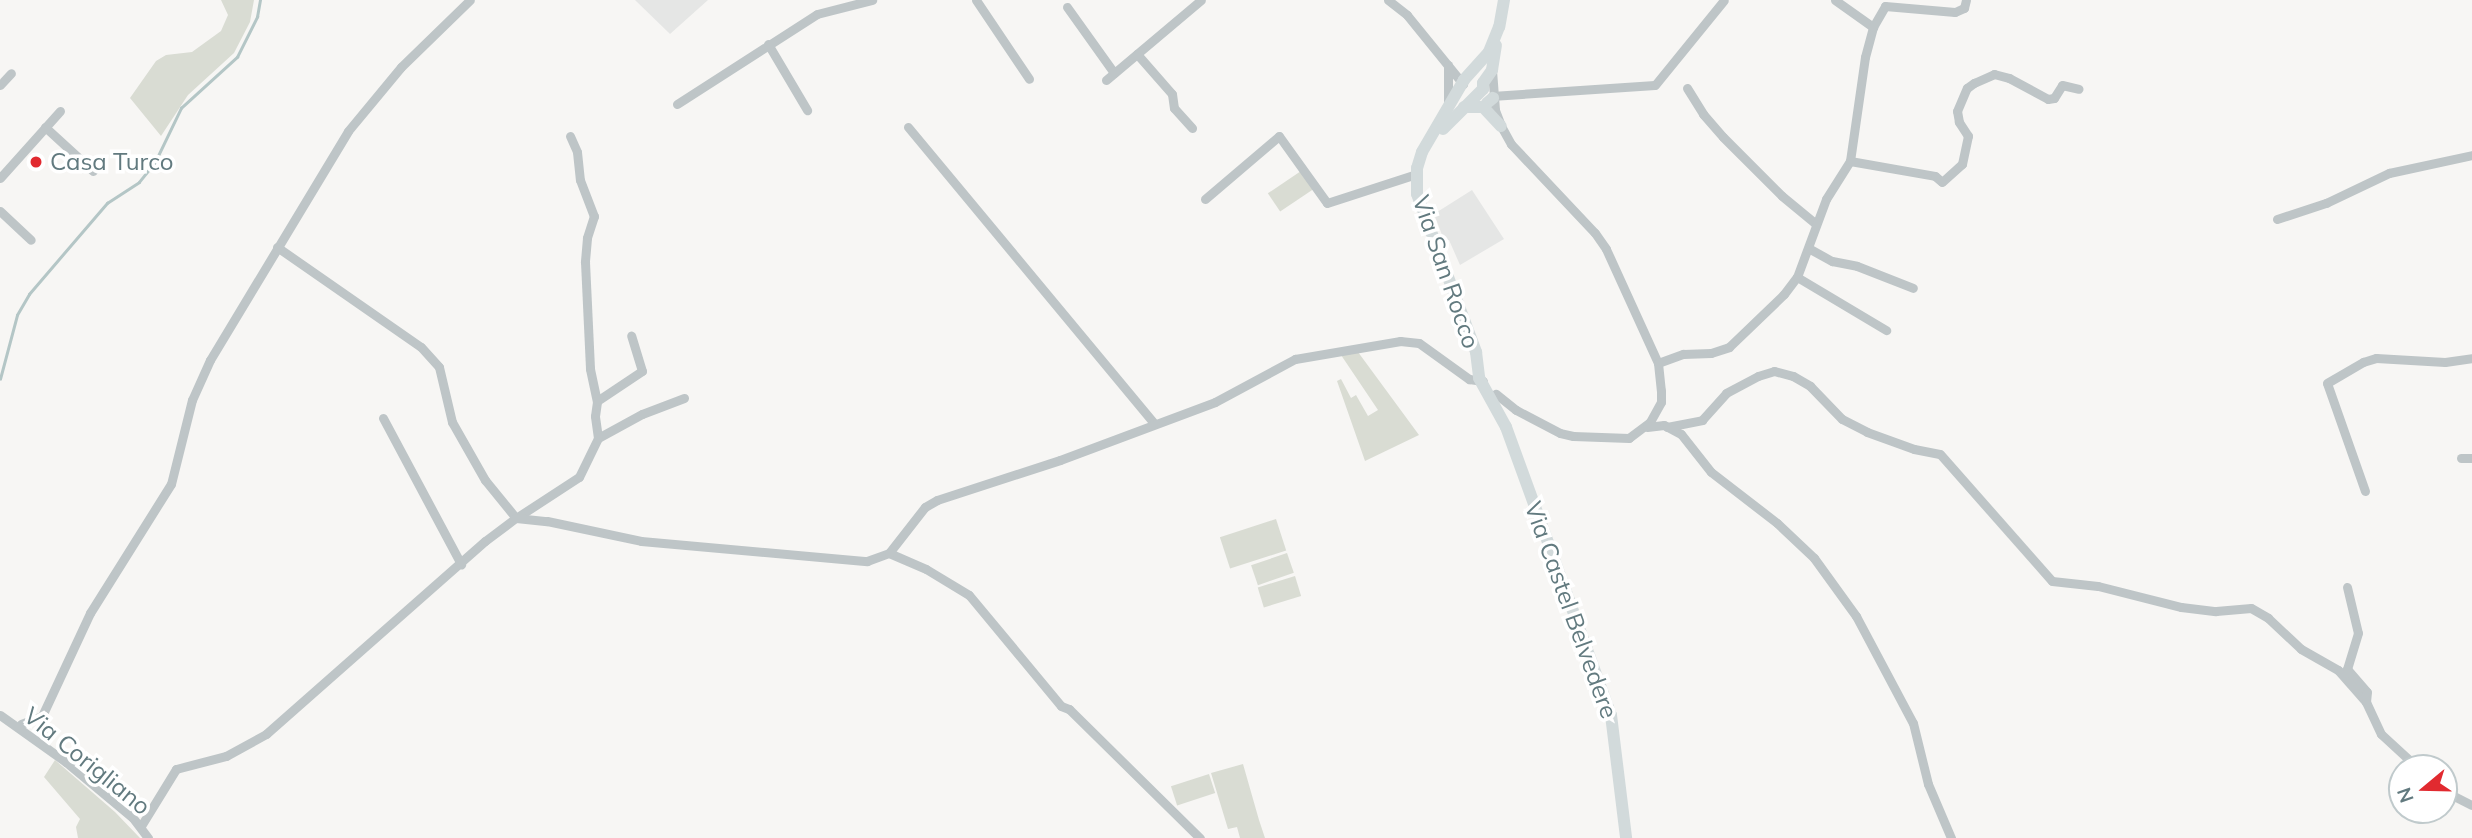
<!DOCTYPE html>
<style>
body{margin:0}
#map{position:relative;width:2472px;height:838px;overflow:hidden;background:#f7f6f4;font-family:Mulish,sans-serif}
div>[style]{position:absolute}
.built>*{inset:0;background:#e5e6e5}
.green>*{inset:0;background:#d9dcd3;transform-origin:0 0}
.stream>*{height:2.5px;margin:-1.25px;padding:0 1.25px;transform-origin:1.25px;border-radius:1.25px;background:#b4c6c6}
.street>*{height:9px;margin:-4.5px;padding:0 4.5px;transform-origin:4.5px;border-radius:4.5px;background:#bec5c7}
.secondary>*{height:12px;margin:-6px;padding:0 6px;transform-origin:6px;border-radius:6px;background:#d2dadb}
.dots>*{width:19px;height:19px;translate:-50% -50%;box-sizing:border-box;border:4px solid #fff;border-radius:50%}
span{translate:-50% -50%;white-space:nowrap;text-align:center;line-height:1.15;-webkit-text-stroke:7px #fff;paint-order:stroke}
.poi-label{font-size:24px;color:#627a7f}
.left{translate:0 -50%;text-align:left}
.street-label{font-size:24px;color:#627a7f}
.north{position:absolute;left:2388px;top:754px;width:70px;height:70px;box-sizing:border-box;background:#fff;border:2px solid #c0cacc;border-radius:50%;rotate:251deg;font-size:19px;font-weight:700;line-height:28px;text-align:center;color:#627a7f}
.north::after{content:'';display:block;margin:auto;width:24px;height:32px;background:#e12a30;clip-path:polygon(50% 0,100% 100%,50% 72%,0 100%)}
</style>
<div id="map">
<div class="built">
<i style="clip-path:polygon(635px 0,708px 0,670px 34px)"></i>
<i style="clip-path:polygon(1472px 190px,1504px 239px,1460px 265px,1449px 240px,1444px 240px,1434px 214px)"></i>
</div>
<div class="green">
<i style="clip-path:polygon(221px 0,254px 0,250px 22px,234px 53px,188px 95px,161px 136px,130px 98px,156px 61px,166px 55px,192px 52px,221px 31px,228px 15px)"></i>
<i style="left:1301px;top:171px;width:22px;height:40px;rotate:56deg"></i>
<i style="clip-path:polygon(1358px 352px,1419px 435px,1365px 461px,1337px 381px,1341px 379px,1351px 398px,1356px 395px,1368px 416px,1378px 410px,1341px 355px)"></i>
<i style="left:1276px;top:519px;width:33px;height:59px;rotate:72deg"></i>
<i style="left:1287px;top:553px;width:21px;height:38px;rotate:71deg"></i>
<i style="left:1295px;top:576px;width:21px;height:39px;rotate:73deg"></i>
<i style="clip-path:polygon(55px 760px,115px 812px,140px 838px,78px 838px,76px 827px,80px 819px,44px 777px)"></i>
<i style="clip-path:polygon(1243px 764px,1259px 820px,1265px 838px,1240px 838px,1237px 827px,1228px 829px,1211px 773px)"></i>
<i style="left:1209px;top:774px;width:20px;height:40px;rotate:72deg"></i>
</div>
<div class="stream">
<i style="left:0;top:379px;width:66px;rotate:-75.1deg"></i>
<i style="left:17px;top:315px;width:24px;rotate:-60deg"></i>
<i style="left:29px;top:294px;width:120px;rotate:-49.4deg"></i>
<i style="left:107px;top:203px;width:38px;rotate:-33deg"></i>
<i style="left:139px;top:182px;width:26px;rotate:-51deg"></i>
<i style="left:155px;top:162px;width:60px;rotate:-64.3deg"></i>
<i style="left:181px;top:108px;width:76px;rotate:-42.3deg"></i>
<i style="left:237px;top:57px;width:45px;rotate:-63.4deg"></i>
<i style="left:257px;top:17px;width:17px;rotate:-80deg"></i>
</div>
<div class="street">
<i style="left:976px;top:0;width:95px;rotate:56.1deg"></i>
<i style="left:1388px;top:0;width:24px;rotate:38deg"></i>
<i style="left:1407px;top:15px;width:89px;rotate:50.9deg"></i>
<i style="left:1835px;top:0;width:47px;rotate:35.4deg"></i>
<i style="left:1067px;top:7px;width:81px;rotate:54.5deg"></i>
<i style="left:768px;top:44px;width:77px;rotate:59.4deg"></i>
<i style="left:1137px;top:54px;width:53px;rotate:48.8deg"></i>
<i style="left:1172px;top:94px;width:14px;rotate:82deg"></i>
<i style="left:1174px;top:108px;width:27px;rotate:48deg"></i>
<i style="left:1492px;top:70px;width:40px;rotate:85.7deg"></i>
<i style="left:1495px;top:110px;width:17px;rotate:69deg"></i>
<i style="left:1501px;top:126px;width:21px;rotate:61deg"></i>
<i style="left:1511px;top:144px;width:122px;rotate:46.7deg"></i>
<i style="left:1595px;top:233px;width:19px;rotate:55deg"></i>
<i style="left:1606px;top:249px;width:125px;rotate:65.5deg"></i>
<i style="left:1658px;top:363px;width:28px;rotate:84deg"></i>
<i style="left:1661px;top:391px;width:11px;rotate:90deg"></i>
<i style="left:1661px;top:402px;width:23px;rotate:119deg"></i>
<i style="left:1650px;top:422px;width:26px;rotate:143deg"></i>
<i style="left:1629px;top:438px;width:56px;rotate:-178deg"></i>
<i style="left:1573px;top:436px;width:13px;rotate:-167deg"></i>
<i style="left:1560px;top:433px;width:50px;rotate:-152.4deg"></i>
<i style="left:1516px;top:410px;width:26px;rotate:-141deg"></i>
<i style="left:1106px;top:80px;width:124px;rotate:-40.1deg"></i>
<i style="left:0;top:85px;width:16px;rotate:-47deg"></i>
<i style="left:1687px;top:88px;width:31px;rotate:58deg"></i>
<i style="left:1703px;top:114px;width:30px;rotate:49deg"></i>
<i style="left:1723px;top:137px;width:83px;rotate:45deg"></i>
<i style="left:1782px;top:196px;width:44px;rotate:39.5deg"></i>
<i style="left:1492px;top:96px;width:163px;rotate:-3.9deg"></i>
<i style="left:1655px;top:85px;width:109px;rotate:-50.9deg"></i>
<i style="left:677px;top:104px;width:166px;rotate:-32.7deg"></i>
<i style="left:817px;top:14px;width:57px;rotate:-14.3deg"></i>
<i style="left:1448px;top:106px;width:41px;rotate:-90deg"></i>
<i style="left:45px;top:127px;width:65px;rotate:42.5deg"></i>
<i style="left:908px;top:127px;width:385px;rotate:50.3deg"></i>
<i style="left:570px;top:136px;width:17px;rotate:66deg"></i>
<i style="left:577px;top:152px;width:28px;rotate:84deg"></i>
<i style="left:580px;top:180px;width:39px;rotate:69deg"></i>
<i style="left:594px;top:216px;width:23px;rotate:108deg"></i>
<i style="left:587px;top:238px;width:24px;rotate:95deg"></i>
<i style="left:585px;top:262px;width:107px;rotate:87.3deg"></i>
<i style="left:590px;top:369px;width:33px;rotate:78deg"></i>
<i style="left:1850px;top:161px;width:86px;rotate:10deg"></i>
<i style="left:1935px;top:176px;width:9px;rotate:41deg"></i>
<i style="left:1942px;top:182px;width:27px;rotate:-42deg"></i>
<i style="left:1962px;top:164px;width:29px;rotate:-78deg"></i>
<i style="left:1968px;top:136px;width:17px;rotate:-123deg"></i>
<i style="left:1959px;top:122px;width:11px;rotate:-100deg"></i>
<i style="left:1957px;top:111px;width:25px;rotate:-67deg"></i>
<i style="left:1967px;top:88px;width:9px;rotate:-36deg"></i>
<i style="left:1974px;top:83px;width:22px;rotate:-24deg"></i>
<i style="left:1994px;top:74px;width:16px;rotate:15deg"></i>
<i style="left:2009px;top:78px;width:44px;rotate:28.3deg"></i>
<i style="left:2048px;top:99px;width:6px;rotate:-9deg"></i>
<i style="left:2054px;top:98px;width:15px;rotate:-58deg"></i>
<i style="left:2062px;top:85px;width:17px;rotate:13deg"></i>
<i style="left:0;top:178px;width:90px;rotate:-48.2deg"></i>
<i style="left:1205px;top:199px;width:97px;rotate:-40.4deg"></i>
<i style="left:1279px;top:136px;width:82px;rotate:54.4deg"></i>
<i style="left:1327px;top:203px;width:94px;rotate:-18deg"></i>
<i style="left:0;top:211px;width:42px;rotate:43.1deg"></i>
<i style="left:2277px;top:219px;width:52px;rotate:-18.1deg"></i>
<i style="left:2326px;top:203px;width:70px;rotate:-25.5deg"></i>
<i style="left:2389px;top:173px;width:85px;rotate:-12.2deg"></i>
<i style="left:277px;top:247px;width:175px;rotate:34.8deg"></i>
<i style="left:421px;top:347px;width:27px;rotate:48deg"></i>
<i style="left:439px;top:367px;width:57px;rotate:76.7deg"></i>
<i style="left:452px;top:422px;width:67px;rotate:60.4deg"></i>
<i style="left:485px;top:480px;width:49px;rotate:50.8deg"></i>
<i style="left:516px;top:518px;width:75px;rotate:-33.1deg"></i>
<i style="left:579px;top:477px;width:43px;rotate:-64deg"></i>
<i style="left:598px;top:438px;width:50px;rotate:-28.6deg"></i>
<i style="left:642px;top:414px;width:45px;rotate:-20.9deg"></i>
<i style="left:1810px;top:249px;width:25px;rotate:29deg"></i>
<i style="left:1832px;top:261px;width:25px;rotate:11deg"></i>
<i style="left:1857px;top:266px;width:60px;rotate:21.4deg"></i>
<i style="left:1797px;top:277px;width:104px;rotate:30.8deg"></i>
<i style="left:1658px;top:363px;width:27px;rotate:-20deg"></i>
<i style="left:1683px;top:354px;width:28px;rotate:-2deg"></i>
<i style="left:1711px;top:353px;width:19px;rotate:-18deg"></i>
<i style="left:1729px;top:347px;width:76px;rotate:-43.9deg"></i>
<i style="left:1784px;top:294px;width:21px;rotate:-53deg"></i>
<i style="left:1797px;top:277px;width:83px;rotate:-69.6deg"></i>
<i style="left:1826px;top:199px;width:45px;rotate:-57.7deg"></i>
<i style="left:1850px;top:161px;width:105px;rotate:-81.8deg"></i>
<i style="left:1865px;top:57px;width:31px;rotate:-75deg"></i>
<i style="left:1873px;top:27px;width:24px;rotate:-60deg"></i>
<i style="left:1885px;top:6px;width:70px;rotate:4.9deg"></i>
<i style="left:1955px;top:12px;width:10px;rotate:-24deg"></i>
<i style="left:1964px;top:8px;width:8px;rotate:-76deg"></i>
<i style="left:383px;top:418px;width:166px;rotate:61.9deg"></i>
<i style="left:1647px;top:427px;width:17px;rotate:-7deg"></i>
<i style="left:1664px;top:425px;width:19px;rotate:28deg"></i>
<i style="left:1681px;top:434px;width:48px;rotate:51.7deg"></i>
<i style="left:1711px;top:472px;width:83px;rotate:37.7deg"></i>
<i style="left:1777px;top:523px;width:51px;rotate:43.4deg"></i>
<i style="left:1814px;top:558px;width:72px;rotate:54.1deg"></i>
<i style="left:1856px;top:616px;width:121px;rotate:62deg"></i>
<i style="left:1913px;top:723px;width:63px;rotate:76.2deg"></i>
<i style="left:1928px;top:784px;width:59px;rotate:66.9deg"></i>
<i style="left:1667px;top:427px;width:36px;rotate:-11deg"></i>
<i style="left:1702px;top:420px;width:36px;rotate:-48deg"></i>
<i style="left:1726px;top:393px;width:36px;rotate:-28deg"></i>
<i style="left:1758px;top:376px;width:17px;rotate:-17deg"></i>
<i style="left:1774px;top:371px;width:20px;rotate:15deg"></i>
<i style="left:1793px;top:376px;width:20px;rotate:30deg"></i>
<i style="left:1810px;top:386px;width:46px;rotate:45.9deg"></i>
<i style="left:1842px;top:419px;width:28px;rotate:27deg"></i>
<i style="left:1867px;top:432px;width:50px;rotate:19.9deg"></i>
<i style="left:1914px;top:449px;width:26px;rotate:11deg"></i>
<i style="left:1940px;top:454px;width:169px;rotate:48.6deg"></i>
<i style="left:2052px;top:581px;width:46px;rotate:6.2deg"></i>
<i style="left:2098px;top:586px;width:86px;rotate:14.2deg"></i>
<i style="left:2181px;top:607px;width:35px;rotate:7deg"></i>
<i style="left:2216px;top:611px;width:35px;rotate:-5deg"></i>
<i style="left:2251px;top:608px;width:20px;rotate:30deg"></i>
<i style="left:2268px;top:618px;width:45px;rotate:43.2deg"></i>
<i style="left:2301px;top:649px;width:43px;rotate:29.6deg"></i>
<i style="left:2338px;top:670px;width:43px;rotate:48.8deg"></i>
<i style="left:2366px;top:702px;width:35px;rotate:65deg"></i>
<i style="left:2381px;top:734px;width:50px;rotate:42.6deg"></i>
<i style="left:598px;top:438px;width:22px;rotate:-98deg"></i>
<i style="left:595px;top:416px;width:15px;rotate:-82deg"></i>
<i style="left:597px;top:401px;width:54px;rotate:-33.7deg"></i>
<i style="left:642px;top:371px;width:37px;rotate:-107deg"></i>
<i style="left:2461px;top:458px;width:11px"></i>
<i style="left:2365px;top:491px;width:114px;rotate:-109.4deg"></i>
<i style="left:2327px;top:383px;width:42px;rotate:-30.3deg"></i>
<i style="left:2363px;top:362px;width:14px;rotate:-17deg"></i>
<i style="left:2376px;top:358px;width:69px;rotate:3.3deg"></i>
<i style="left:2445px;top:362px;width:27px;rotate:-8deg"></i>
<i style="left:889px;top:553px;width:40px;rotate:23.4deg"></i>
<i style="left:926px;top:569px;width:50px;rotate:31.2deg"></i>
<i style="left:969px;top:595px;width:144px;rotate:50.3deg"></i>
<i style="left:1061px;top:706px;width:9px;rotate:21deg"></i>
<i style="left:1069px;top:709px;width:184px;rotate:44.6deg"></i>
<i style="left:2347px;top:587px;width:47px;rotate:76.6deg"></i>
<i style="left:2358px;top:633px;width:38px;rotate:107deg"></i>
<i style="left:2347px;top:669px;width:30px;rotate:49deg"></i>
<i style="left:2367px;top:692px;width:10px;rotate:96deg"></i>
<i style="left:0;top:715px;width:81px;rotate:35.5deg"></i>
<i style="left:66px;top:762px;width:87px;rotate:39.9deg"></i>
<i style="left:133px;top:818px;width:25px;rotate:53deg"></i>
<i style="left:21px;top:724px;width:22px;rotate:-21deg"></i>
<i style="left:44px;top:734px;width:18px;rotate:-96deg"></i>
<i style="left:42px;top:716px;width:114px;rotate:-65deg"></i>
<i style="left:90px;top:613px;width:152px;rotate:-57.9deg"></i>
<i style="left:171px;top:484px;width:87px;rotate:-76deg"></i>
<i style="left:192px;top:400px;width:44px;rotate:-65.8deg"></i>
<i style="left:210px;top:360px;width:267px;rotate:-58.9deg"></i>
<i style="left:348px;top:131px;width:83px;rotate:-50.4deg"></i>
<i style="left:401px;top:67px;width:96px;rotate:-44.2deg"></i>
<i style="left:2444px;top:791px;width:31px;rotate:27deg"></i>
<i style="left:141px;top:826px;width:67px;rotate:-58.4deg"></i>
<i style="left:176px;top:769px;width:52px;rotate:-14.6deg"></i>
<i style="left:226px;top:756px;width:46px;rotate:-28.8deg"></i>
<i style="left:266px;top:734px;width:292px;rotate:-41.4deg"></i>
<i style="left:485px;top:541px;width:39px;rotate:-37deg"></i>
<i style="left:516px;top:518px;width:31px;rotate:6deg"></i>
<i style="left:547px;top:521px;width:96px;rotate:12deg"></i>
<i style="left:641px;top:541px;width:227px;rotate:5.1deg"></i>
<i style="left:867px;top:561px;width:23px;rotate:-20deg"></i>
<i style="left:889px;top:553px;width:58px;rotate:-52deg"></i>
<i style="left:925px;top:507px;width:14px;rotate:-30deg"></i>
<i style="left:937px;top:500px;width:129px;rotate:-18deg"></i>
<i style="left:1060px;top:460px;width:165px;rotate:-20.5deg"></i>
<i style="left:1215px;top:402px;width:91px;rotate:-28.3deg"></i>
<i style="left:1295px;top:359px;width:107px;rotate:-9.7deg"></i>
<i style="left:1400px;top:341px;width:19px;rotate:6deg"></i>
<i style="left:1419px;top:343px;width:62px;rotate:35.8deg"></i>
<i style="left:1469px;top:379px;width:14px;rotate:8deg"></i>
</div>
<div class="secondary">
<i style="left:1504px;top:0;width:27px;rotate:100deg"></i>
<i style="left:1499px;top:27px;width:27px;rotate:112deg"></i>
<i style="left:1489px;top:52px;width:38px;rotate:132deg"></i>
<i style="left:1464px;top:80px;width:83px;rotate:120.3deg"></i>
<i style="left:1422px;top:152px;width:17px;rotate:107deg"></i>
<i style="left:1417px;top:168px;width:26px;rotate:90deg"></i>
<i style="left:1417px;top:194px;width:169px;rotate:69.5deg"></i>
<i style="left:1476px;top:352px;width:26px;rotate:83deg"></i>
<i style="left:1479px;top:378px;width:56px;rotate:61.1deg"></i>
<i style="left:1506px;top:427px;width:307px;rotate:70deg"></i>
<i style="left:1611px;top:715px;width:124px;rotate:83deg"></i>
<i style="left:1487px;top:103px;width:8px;rotate:-40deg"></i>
<i style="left:1464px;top:107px;width:19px"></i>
<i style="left:1483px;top:107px;width:26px;rotate:47deg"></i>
<i style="left:1443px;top:129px;width:57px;rotate:-45deg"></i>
<i style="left:1483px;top:89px;width:6px;rotate:-90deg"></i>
<i style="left:1483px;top:83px;width:16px;rotate:-55deg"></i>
<i style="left:1492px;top:70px;width:25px;rotate:-81deg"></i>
</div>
<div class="dots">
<i style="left:36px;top:162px;background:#e12a30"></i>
</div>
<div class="poi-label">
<span class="left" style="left:50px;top:162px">Casa Turco</span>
</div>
<div class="street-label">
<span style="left:1446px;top:272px;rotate:71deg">Via San Rocco</span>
<span style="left:1571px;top:610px;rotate:70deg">Via Castel Belvedere</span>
<span style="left:87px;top:761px;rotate:39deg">Via Corigliano</span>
</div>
<div class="north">N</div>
</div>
